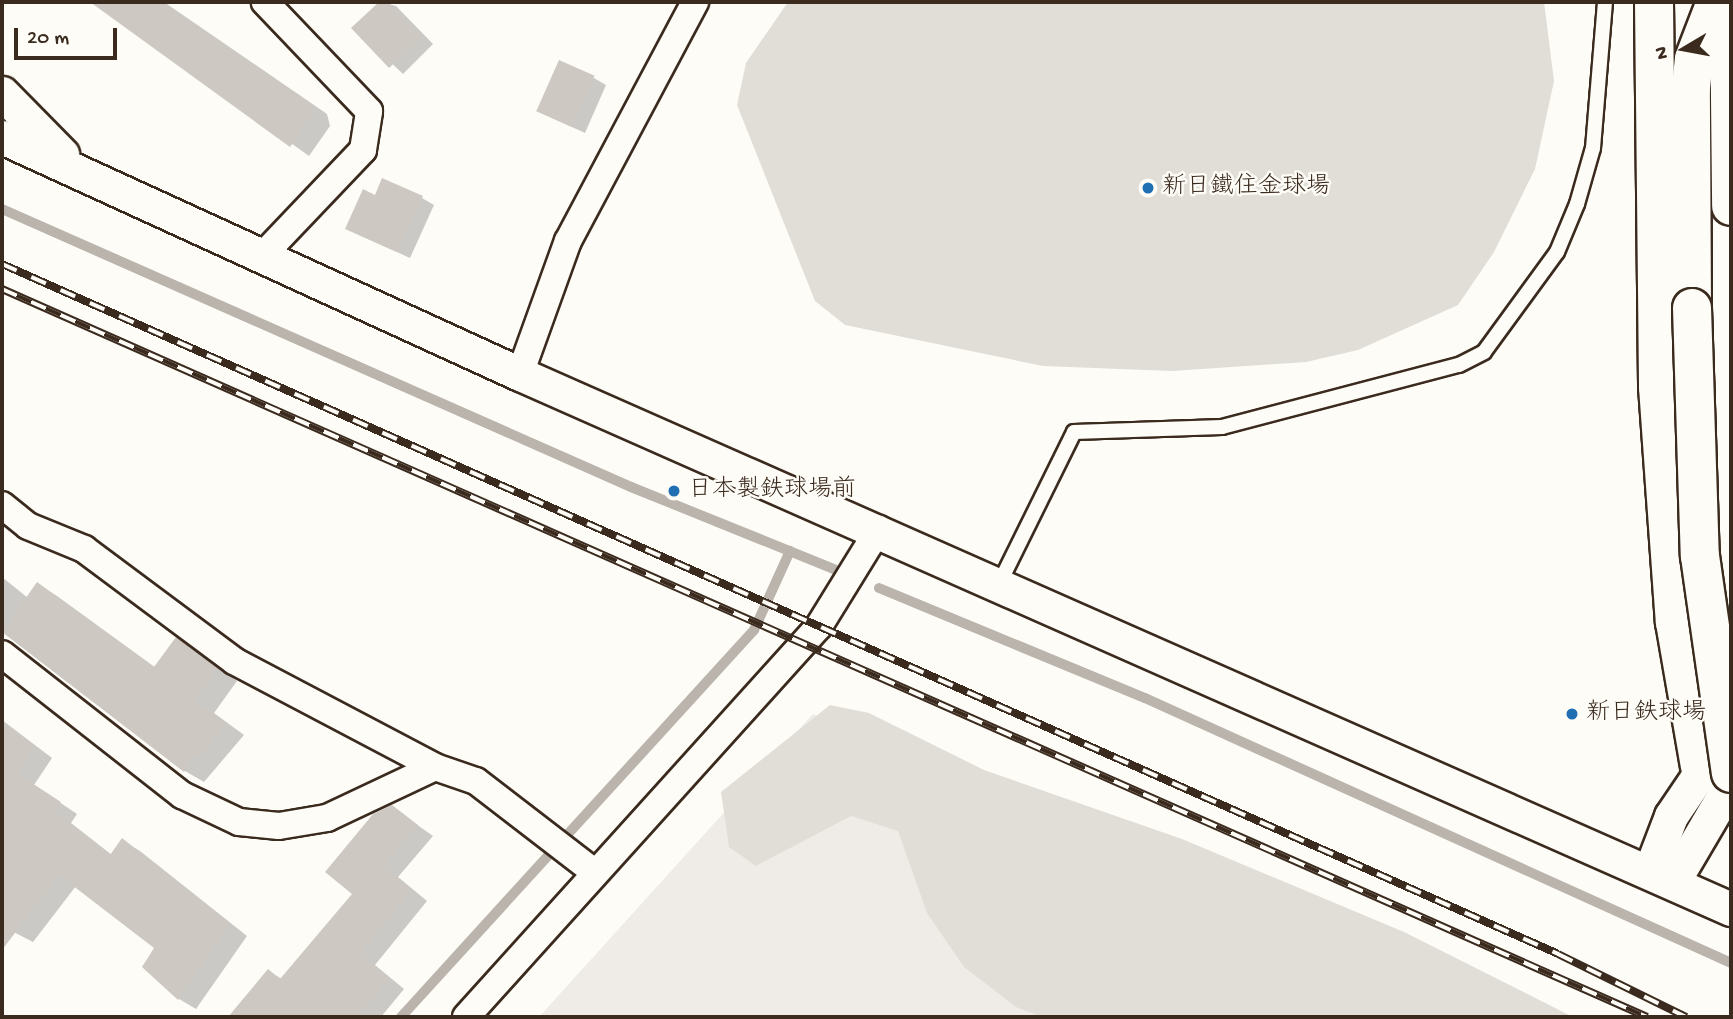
<!DOCTYPE html>
<meta charset="utf-8">
<style>
body{margin:0}
#map{position:relative;width:1733px;height:1019px;overflow:hidden;background:#fdfcf7;font-family:"Gochi Hand","Klee One",sans-serif}
div>[style]{position:absolute}
.built>*{inset:0;background:#efece7}
.green>*{inset:0;background:#e1ded7}
.shadow>*{inset:0;background:#0003}
.stream>*{height:10px;margin:-5px;padding:0 5px;transform-origin:5px;border-radius:5px;background:#bbb4ad}
.building>*{inset:0;background:#cdc8c2;transform-origin:0 0}
.roads{filter:drop-shadow(2px 0 #3b2a1e) drop-shadow(-2px 0 #3b2a1e) drop-shadow(0 2px #3b2a1e) drop-shadow(0 -2px #3b2a1e)}
.service>*{height:14px;margin:-7px;padding:0 7px;transform-origin:7px;border-radius:7px;background:#fdfcf7}
.minor>*{height:26px;margin:-13px;padding:0 13px;transform-origin:13px;border-radius:13px;background:#fdfcf7}
.tertiary>*{height:33px;margin:-16.5px;padding:0 16.5px;transform-origin:16.5px;border-radius:16.5px;background:#fdfcf7}
.trunk>*{height:38px;margin:-19px;padding:0 19px;transform-origin:19px;border-radius:19px;background:#fdfcf7}
.motorway>*{height:38px;margin:-19px;padding:0 19px;transform-origin:19px;border-radius:19px;background:#fdfcf7}
.rail>*{height:8px;margin-top:-4px;transform-origin:0;background:repeating-linear-gradient(90deg,#fdfcf7 0 16px,#3b2a1e 0 32px);box-sizing:border-box;border-block:2px solid #3b2a1e}
.bridges{filter:drop-shadow(2px 0 #3b2a1e) drop-shadow(-2px 0 #3b2a1e) drop-shadow(0 2px #3b2a1e) drop-shadow(0 -2px #3b2a1e)}
.motorway-bridge>*{height:38px;margin:-19px;padding:0 19px;transform-origin:19px;border-radius:19px;background:#fdfcf7}
.dots>*{width:19px;height:19px;translate:-50% -50%;box-sizing:border-box;border:4px solid #fdfcf7;border-radius:50%}
span{translate:-50% -50%;white-space:nowrap;text-align:center;line-height:1.15;-webkit-text-stroke:5px #fdfcf7;paint-order:stroke}
.poi-label{font-size:24px;color:#3b2a1e}
.left{translate:0 -50%;text-align:left}
.frame{position:absolute;inset:0;border:4px solid #3b2a1e;pointer-events:none}
.north{position:absolute;left:1649px;top:14px;width:70px;height:70px;-webkit-text-stroke:5px #fdfcf7;paint-order:stroke;rotate:260deg;font-size:19px;font-weight:700;line-height:28px;text-align:center;color:#3b2a1e}
.north::after{content:'';display:block;margin:auto;width:24px;height:32px;background:#3b2a1e;clip-path:polygon(50% 0,100% 100%,50% 72%,0 100%)}
.scale{position:absolute;left:14px;top:28px;width:103px;height:32px;box-sizing:border-box;border:4px solid #3b2a1e;border-top:0;padding-left:9px;font-size:21px;line-height:24px;white-space:nowrap;color:#3b2a1e;-webkit-text-stroke:5px #fdfcf7;paint-order:stroke}
</style>
<div id="map">
<div class="built">
<i style="clip-path:polygon(813px 714px,1463px 1003px,1487px 1017px,539px 1017px)"></i>
</div>
<div class="green">
<i style="clip-path:polygon(788px 2px,1544px 2px,1554px 81px,1535px 169px,1494px 252px,1458px 305px,1358px 350px,1306px 362px,1172px 371px,1043px 366px,845px 325px,815px 301px,737px 105px,746px 63px)"></i>
<i style="clip-path:polygon(830px 705px,869px 713px,984px 770px,1182px 839px,1404px 932px,1573px 1017px,1042px 1017px,1016px 1007px,964px 967px,927px 913px,898px 831px,851px 816px,756px 866px,729px 847px,721px 792px)"></i>
</div>
<div class="shadow">
<i style="clip-path:polygon(93px 2px,164px 2px,327px 114px,330px 126px,309px 156px)"></i>
<i style="clip-path:polygon(381px 2px,396px 6px,433px 44px,403px 74px,354px 28px)"></i>
<i style="clip-path:polygon(594px 78px,606px 85px,585px 133px,550px 117px)"></i>
<i style="clip-path:polygon(376px 197px,422px 198px,434px 205px,410px 258px,359px 235px)"></i>
<i style="clip-path:polygon(2px 577px,28px 598px,38px 584px,57px 596px,156px 668px,176px 640px,196px 651px,237px 681px,214px 713px,244px 735px,204px 782px,185px 771px,3px 631px)"></i>
<i style="clip-path:polygon(2px 720px,52px 758px,34px 785px,77px 814px,71px 823px,112px 855px,123px 841px,140px 851px,247px 936px,196px 1009px,179px 999px,157px 948px,76px 886px,33px 942px,2px 926px)"></i>
<i style="clip-path:polygon(392px 807px,433px 836px,398px 877px,427px 901px,375px 965px,404px 989px,381px 1017px,231px 1017px,268px 971px,282px 979px,354px 894px)"></i>
</div>
<div class="stream">
<i style="left:2px;top:209px;width:688px;rotate:23.84deg"></i>
<i style="left:631px;top:487px;width:219px;rotate:22deg"></i>
<i style="left:879px;top:588px;width:288px;rotate:22.5deg"></i>
<i style="left:1145px;top:698px;width:643px;rotate:24.33deg"></i>
<i style="left:401px;top:1017px;width:524px;rotate:-47.63deg"></i>
<i style="left:754px;top:630px;width:87px;rotate:-65.5deg"></i>
</div>
<div class="building">
<i style="clip-path:polygon(90px 2px,161px 2px,309px 102px,312px 115px,290px 147px)"></i>
<i style="clip-path:polygon(379px 2px,388px 2px,422px 37px,389px 68px,351px 28px)"></i>
<i style="left:559px;top:60px;width:39px;height:56px;rotate:24deg"></i>
<i style="clip-path:polygon(382px 178px,423px 196px,397px 252px,345px 229px,363px 189px,375px 195px)"></i>
<i style="clip-path:polygon(37px 582px,154px 667px,176px 637px,218px 669px,195px 700px,226px 723px,201px 757px,197px 754px,184px 772px,2px 632px)"></i>
<i style="clip-path:polygon(2px 721px,35px 747px,18px 774px,61px 802px,54px 811px,110px 855px,122px 838px,230px 924px,178px 1000px,142px 967px,154px 948px,59px 875px,2px 950px)"></i>
<i style="clip-path:polygon(392px 805px,418px 825px,383px 866px,412px 890px,360px 954px,389px 979px,357px 1017px,228px 1017px,268px 969px,280px 979px,352px 894px,325px 872px,373px 814px)"></i>
</div>
<div class="roads">
<div class="service">
<i style="left:999px;top:584px;width:169px;rotate:-63.7deg"></i>
<i style="left:1074px;top:432px;width:148px;rotate:-1.9deg"></i>
<i style="left:1222px;top:427px;width:245px;rotate:-14.7deg"></i>
<i style="left:1459px;top:365px;width:28px;rotate:-27deg"></i>
<i style="left:1484px;top:352px;width:124px;rotate:-53.9deg"></i>
<i style="left:1557px;top:252px;width:52px;rotate:-67.4deg"></i>
<i style="left:1577px;top:204px;width:58px;rotate:-74.1deg"></i>
<i style="left:1593px;top:148px;width:146px;rotate:-85.3deg"></i>
</div>
<div class="minor">
<i style="left:263px;top:255px;width:145px;rotate:-46.4deg"></i>
<i style="left:363px;top:150px;width:39px;rotate:-81deg"></i>
<i style="left:369px;top:111px;width:151px;rotate:-133.7deg"></i>
<i style="left:520px;top:374px;width:141px;rotate:-70.2deg"></i>
<i style="left:568px;top:241px;width:271px;rotate:-62deg"></i>
<i style="left:2px;top:505px;width:33px;rotate:39deg"></i>
<i style="left:28px;top:526px;width:61px;rotate:22.3deg"></i>
<i style="left:84px;top:549px;width:187px;rotate:36.7deg"></i>
<i style="left:234px;top:661px;width:227px;rotate:27.8deg"></i>
<i style="left:435px;top:767px;width:43px;rotate:18.9deg"></i>
<i style="left:476px;top:781px;width:148px;rotate:37.6deg"></i>
<i style="left:2px;top:654px;width:229px;rotate:38.1deg"></i>
<i style="left:182px;top:795px;width:63px;rotate:25.3deg"></i>
<i style="left:239px;top:822px;width:40px;rotate:5.7deg"></i>
<i style="left:279px;top:826px;width:49px;rotate:-9.5deg"></i>
<i style="left:327px;top:818px;width:119px;rotate:-25.3deg"></i>
<i style="left:466px;top:1017px;width:527px;rotate:-47.92deg"></i>
<i style="left:819px;top:626px;width:114px;rotate:-58.3deg"></i>
</div>
<div class="tertiary">
<i style="left:2px;top:93px;width:86px;rotate:45.5deg"></i>
<i style="left:2px;top:137px;width:570px;rotate:24.59deg"></i>
<i style="left:520px;top:374px;width:1324px;rotate:23.84deg"></i>
<i style="left:1650px;top:871px;width:59px;rotate:-69.1deg"></i>
<i style="left:1671px;top:816px;width:82px;rotate:-55.9deg"></i>
<i style="left:1673px;top:882px;width:115px;rotate:-59.6deg"></i>
</div>
<div class="trunk">
<i style="left:1654px;top:2px;width:385px;rotate:89.4deg"></i>
<i style="left:1658px;top:387px;width:236px;rotate:85.9deg"></i>
<i style="left:1675px;top:622px;width:146px;rotate:80.2deg"></i>
</div>
<div class="motorway">
<i style="left:1729px;top:2px;width:204px;rotate:89.4deg"></i>
<i style="left:1692px;top:308px;width:221px;rotate:-90.3deg"></i>
<i style="left:1691px;top:87px;width:28px;rotate:-84deg"></i>
<i style="left:1694px;top:59px;width:61px;rotate:-68.9deg"></i>
</div>
</div>
<div class="rail">
<i style="left:2px;top:264px;width:1702px;rotate:23.91deg"></i>
<i style="left:1558px;top:954px;width:143px;rotate:26.2deg"></i>
<i style="left:2px;top:289px;width:1799px;rotate:23.87deg"></i>
</div>
<div class="bridges">
<div class="motorway-bridge">
<i style="left:1692px;top:308px;width:248px;rotate:88.2deg"></i>
<i style="left:1700px;top:556px;width:219px;rotate:81.9deg"></i>
</div>
</div>
<div class="dots">
<i style="left:1148px;top:188px;background:#1f6fb2"></i>
<i style="left:674px;top:491px;background:#1f6fb2"></i>
<i style="left:1572px;top:714px;background:#1f6fb2"></i>
</div>
<div class="poi-label">
<span class="left" style="left:1162px;top:188px">新日鐵住金球場</span>
<span class="left" style="left:688px;top:491px">日本製鉄球場前</span>
<span class="left" style="left:1586px;top:714px">新日鉄球場</span>
</div>
<div class="frame"></div>
<div class="north">N</div>
<div class="scale">20 m</div>
</div>
